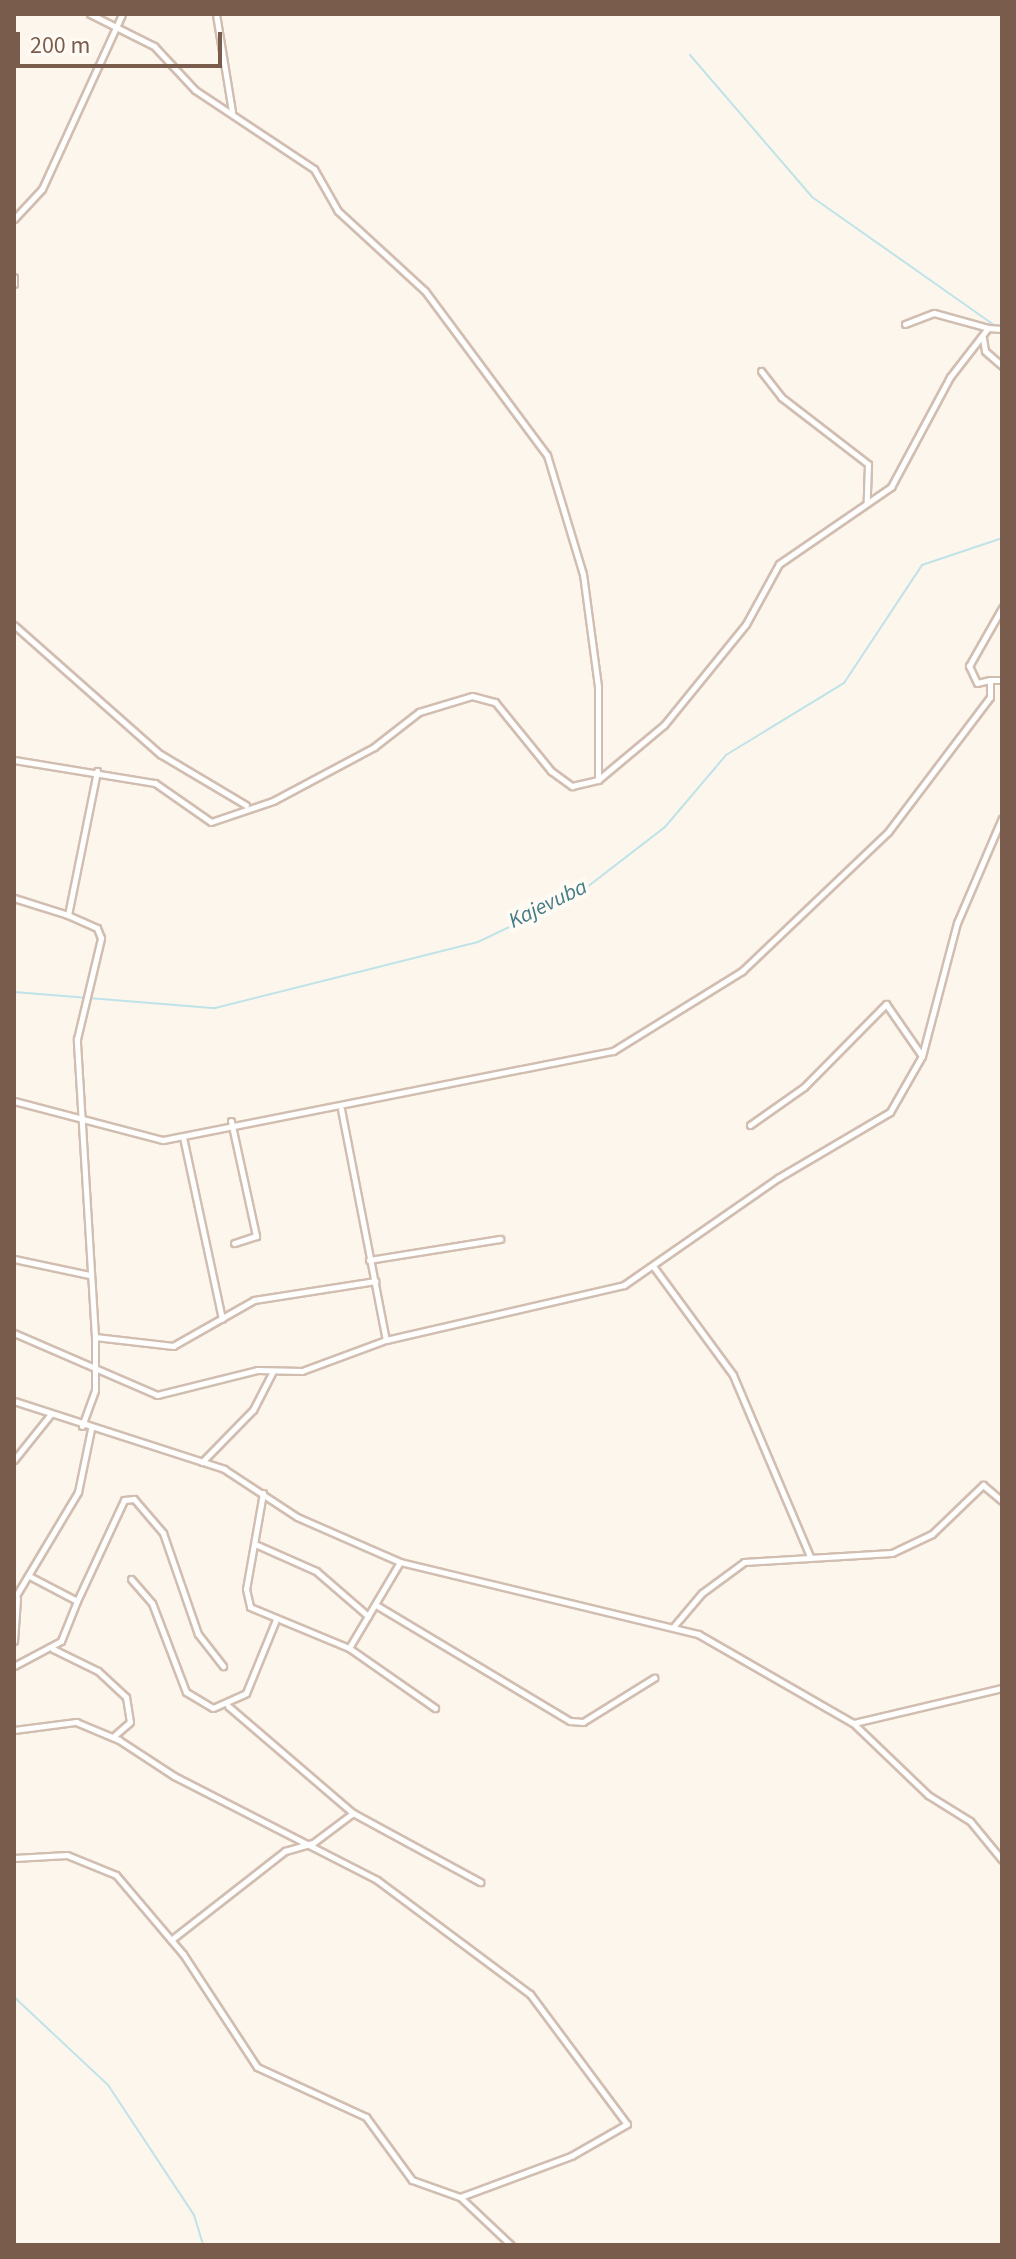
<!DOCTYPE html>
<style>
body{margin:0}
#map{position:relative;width:1016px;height:2259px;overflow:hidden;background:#fdf6ec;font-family:"Source Sans 3",sans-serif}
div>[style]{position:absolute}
.stream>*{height:2px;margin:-1px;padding:0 1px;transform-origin:1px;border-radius:1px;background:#bfe3e8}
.roads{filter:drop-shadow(2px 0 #d1beb0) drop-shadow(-2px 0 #d1beb0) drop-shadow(0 2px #d1beb0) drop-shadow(0 -2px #d1beb0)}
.minor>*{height:5px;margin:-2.5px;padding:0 2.5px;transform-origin:2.5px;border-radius:2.5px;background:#fff}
span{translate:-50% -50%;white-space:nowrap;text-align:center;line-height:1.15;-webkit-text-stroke:8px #fffaf3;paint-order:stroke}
.water-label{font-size:22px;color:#437c86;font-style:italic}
.frame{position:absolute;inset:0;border:16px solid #7a5c4d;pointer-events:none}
.scale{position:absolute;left:16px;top:32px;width:206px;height:36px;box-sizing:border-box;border:4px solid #7a5c4d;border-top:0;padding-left:10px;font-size:24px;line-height:28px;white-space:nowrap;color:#7a5c4d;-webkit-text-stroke:6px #fffaf3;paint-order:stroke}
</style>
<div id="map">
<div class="stream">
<i style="left:690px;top:55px;width:187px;rotate:49.3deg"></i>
<i style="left:812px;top:197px;width:223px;rotate:35.1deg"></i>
<i style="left:14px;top:992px;width:202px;rotate:4.6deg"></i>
<i style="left:215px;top:1008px;width:271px;rotate:-14.1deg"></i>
<i style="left:478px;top:942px;width:111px;rotate:-25.6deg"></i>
<i style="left:578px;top:894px;width:110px;rotate:-37.6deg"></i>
<i style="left:665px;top:827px;width:94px;rotate:-49.7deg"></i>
<i style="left:726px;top:755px;width:138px;rotate:-31.4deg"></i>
<i style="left:844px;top:683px;width:141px;rotate:-56.5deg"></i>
<i style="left:922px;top:565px;width:84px;rotate:-18.6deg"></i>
<i style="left:14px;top:1997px;width:129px;rotate:43.1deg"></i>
<i style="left:108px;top:2085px;width:156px;rotate:56.5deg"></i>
<i style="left:194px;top:2215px;width:31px;rotate:73deg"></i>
</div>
<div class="roads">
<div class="minor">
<i style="left:90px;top:14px;width:72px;rotate:26.6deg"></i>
<i style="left:154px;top:46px;width:60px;rotate:47deg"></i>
<i style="left:195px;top:90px;width:143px;rotate:33.6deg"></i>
<i style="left:314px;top:169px;width:48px;rotate:60.3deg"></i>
<i style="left:338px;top:211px;width:118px;rotate:42.6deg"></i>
<i style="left:425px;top:291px;width:204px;rotate:53.4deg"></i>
<i style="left:547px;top:455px;width:124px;rotate:73.2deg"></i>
<i style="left:583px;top:574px;width:114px;rotate:82.4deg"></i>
<i style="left:598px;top:687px;width:93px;rotate:90deg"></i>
<i style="left:216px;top:14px;width:99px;rotate:80.7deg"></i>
<i style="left:14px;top:219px;width:41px;rotate:-47deg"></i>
<i style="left:42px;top:189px;width:192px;rotate:-65.4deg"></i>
<i style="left:14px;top:277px;width:7px;rotate:90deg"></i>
<i style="left:905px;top:324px;width:31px;rotate:-21deg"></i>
<i style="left:934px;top:313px;width:56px;rotate:15.5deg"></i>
<i style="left:983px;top:338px;width:13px;rotate:81deg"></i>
<i style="left:985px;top:351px;width:23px;rotate:41deg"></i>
<i style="left:761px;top:371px;width:33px;rotate:52deg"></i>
<i style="left:781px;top:397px;width:110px;rotate:37.6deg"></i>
<i style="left:868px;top:464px;width:38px;rotate:92deg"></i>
<i style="left:14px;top:625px;width:195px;rotate:41.5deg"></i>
<i style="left:160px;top:754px;width:100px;rotate:30.7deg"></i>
<i style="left:990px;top:680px;width:12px"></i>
<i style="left:14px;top:760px;width:143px;rotate:9.3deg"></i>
<i style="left:155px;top:783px;width:68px;rotate:34.9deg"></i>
<i style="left:211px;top:822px;width:65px;rotate:-18.7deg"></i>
<i style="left:273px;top:801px;width:115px;rotate:-28.1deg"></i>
<i style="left:374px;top:747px;width:57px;rotate:-37.9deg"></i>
<i style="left:419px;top:712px;width:55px;rotate:-16.8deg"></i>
<i style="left:472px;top:696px;width:24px;rotate:15deg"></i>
<i style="left:495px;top:702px;width:89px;rotate:50.9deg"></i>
<i style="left:551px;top:771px;width:26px;rotate:36deg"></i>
<i style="left:572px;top:786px;width:27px;rotate:-13deg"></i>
<i style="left:598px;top:780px;width:86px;rotate:-39.8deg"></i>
<i style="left:664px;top:725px;width:130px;rotate:-50.9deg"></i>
<i style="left:746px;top:624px;width:68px;rotate:-61.2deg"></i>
<i style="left:779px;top:564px;width:136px;rotate:-34.5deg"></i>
<i style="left:891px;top:487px;width:125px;rotate:-61.8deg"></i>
<i style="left:950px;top:377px;width:62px;rotate:-52.2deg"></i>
<i style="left:988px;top:328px;width:14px;rotate:4deg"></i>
<i style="left:14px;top:898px;width:57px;rotate:17.5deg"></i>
<i style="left:14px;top:1101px;width:154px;rotate:14.7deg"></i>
<i style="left:163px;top:1140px;width:459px;rotate:-11.2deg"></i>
<i style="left:613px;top:1051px;width:152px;rotate:-31.8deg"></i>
<i style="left:742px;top:971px;width:202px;rotate:-43.6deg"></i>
<i style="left:888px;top:832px;width:169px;rotate:-52.9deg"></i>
<i style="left:990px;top:697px;width:17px;rotate:-90deg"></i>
<i style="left:990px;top:680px;width:13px;rotate:167deg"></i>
<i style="left:977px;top:683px;width:19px;rotate:-115deg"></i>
<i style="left:969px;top:666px;width:67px;rotate:-60.4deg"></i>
<i style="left:341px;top:1109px;width:235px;rotate:79deg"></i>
<i style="left:231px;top:1121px;width:118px;rotate:77.7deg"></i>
<i style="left:256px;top:1236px;width:23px;rotate:162deg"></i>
<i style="left:750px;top:1125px;width:66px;rotate:-35.1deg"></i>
<i style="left:804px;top:1087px;width:117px;rotate:-45.3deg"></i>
<i style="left:886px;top:1004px;width:63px;rotate:55.3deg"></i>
<i style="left:183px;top:1137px;width:186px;rotate:77.9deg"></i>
<i style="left:14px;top:1259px;width:77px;rotate:12deg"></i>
<i style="left:369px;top:1260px;width:133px;rotate:-9.1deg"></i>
<i style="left:653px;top:1266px;width:135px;rotate:53.7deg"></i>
<i style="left:733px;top:1375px;width:197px;rotate:67deg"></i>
<i style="left:14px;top:1333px;width:156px;rotate:23.4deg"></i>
<i style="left:157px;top:1395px;width:103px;rotate:-14deg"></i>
<i style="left:257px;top:1370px;width:45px;rotate:1.3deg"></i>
<i style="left:302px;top:1371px;width:90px;rotate:-20.3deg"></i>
<i style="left:386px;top:1340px;width:244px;rotate:-13deg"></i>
<i style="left:624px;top:1285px;width:188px;rotate:-34.8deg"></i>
<i style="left:778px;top:1178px;width:130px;rotate:-30.5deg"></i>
<i style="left:890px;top:1112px;width:64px;rotate:-60.3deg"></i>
<i style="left:922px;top:1056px;width:138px;rotate:-75.3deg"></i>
<i style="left:957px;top:923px;width:114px;rotate:-66.8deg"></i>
<i style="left:95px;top:1337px;width:79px;rotate:6.6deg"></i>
<i style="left:173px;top:1346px;width:93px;rotate:-29.6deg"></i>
<i style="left:254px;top:1300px;width:123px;rotate:-8.9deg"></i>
<i style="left:14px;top:1401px;width:221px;rotate:17.9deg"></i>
<i style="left:224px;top:1469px;width:87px;rotate:33.3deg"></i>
<i style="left:297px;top:1517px;width:112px;rotate:23.6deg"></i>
<i style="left:400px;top:1562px;width:307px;rotate:13.6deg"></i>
<i style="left:698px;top:1634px;width:179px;rotate:29.9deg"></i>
<i style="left:853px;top:1723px;width:104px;rotate:43.8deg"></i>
<i style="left:928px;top:1795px;width:49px;rotate:31.8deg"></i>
<i style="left:970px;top:1821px;width:50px;rotate:50.6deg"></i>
<i style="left:82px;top:1426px;width:38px;rotate:-70deg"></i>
<i style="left:95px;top:1390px;width:53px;rotate:-90deg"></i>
<i style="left:95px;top:1337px;width:299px;rotate:-93.5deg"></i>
<i style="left:77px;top:1039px;width:104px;rotate:-76.6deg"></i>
<i style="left:101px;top:938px;width:11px;rotate:-112deg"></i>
<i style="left:97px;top:928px;width:32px;rotate:-156deg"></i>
<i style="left:68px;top:915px;width:147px;rotate:-78.6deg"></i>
<i style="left:14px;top:1460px;width:58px;rotate:-51.3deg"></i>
<i style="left:202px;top:1462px;width:73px;rotate:-45.6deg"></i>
<i style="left:253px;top:1410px;width:42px;rotate:-62.8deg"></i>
<i style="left:263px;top:1493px;width:97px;rotate:100deg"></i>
<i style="left:246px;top:1589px;width:18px;rotate:77deg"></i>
<i style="left:250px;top:1607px;width:107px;rotate:22.5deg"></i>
<i style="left:349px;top:1648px;width:105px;rotate:34.9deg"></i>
<i style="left:255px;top:1544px;width:67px;rotate:23.9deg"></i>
<i style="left:316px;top:1571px;width:69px;rotate:40.9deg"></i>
<i style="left:131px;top:1579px;width:32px;rotate:49deg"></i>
<i style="left:152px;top:1603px;width:95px;rotate:69.1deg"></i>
<i style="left:186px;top:1692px;width:31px;rotate:31deg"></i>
<i style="left:213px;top:1708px;width:36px;rotate:-24deg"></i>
<i style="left:246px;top:1693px;width:77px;rotate:-67.8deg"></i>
<i style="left:14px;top:1599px;width:125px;rotate:-59.1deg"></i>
<i style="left:78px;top:1492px;width:64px;rotate:-78.3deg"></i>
<i style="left:77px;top:1601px;width:111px;rotate:-65deg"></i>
<i style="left:124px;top:1500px;width:10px;rotate:-6deg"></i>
<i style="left:134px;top:1499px;width:45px;rotate:49.5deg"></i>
<i style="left:163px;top:1533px;width:107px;rotate:70.9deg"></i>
<i style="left:198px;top:1634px;width:41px;rotate:52deg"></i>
<i style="left:376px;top:1605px;width:226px;rotate:30.9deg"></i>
<i style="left:570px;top:1721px;width:13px;rotate:4deg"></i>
<i style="left:583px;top:1722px;width:84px;rotate:-31.8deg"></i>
<i style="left:674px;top:1626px;width:43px;rotate:-49.7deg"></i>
<i style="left:702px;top:1593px;width:52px;rotate:-36.4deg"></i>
<i style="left:744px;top:1562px;width:148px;rotate:-3.5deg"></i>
<i style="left:892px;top:1553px;width:44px;rotate:-25.4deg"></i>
<i style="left:932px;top:1534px;width:71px;rotate:-43.9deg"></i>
<i style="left:983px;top:1485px;width:25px;rotate:40deg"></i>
<i style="left:14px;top:1641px;width:43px;rotate:-86deg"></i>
<i style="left:349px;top:1648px;width:100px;rotate:-59.3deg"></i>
<i style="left:53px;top:1649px;width:50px;rotate:26.1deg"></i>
<i style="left:98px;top:1671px;width:38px;rotate:43deg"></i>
<i style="left:126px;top:1697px;width:25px;rotate:81deg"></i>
<i style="left:130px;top:1722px;width:23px;rotate:139deg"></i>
<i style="left:14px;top:1666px;width:53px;rotate:-28deg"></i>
<i style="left:61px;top:1641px;width:43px;rotate:-68.2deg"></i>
<i style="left:77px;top:1601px;width:52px;rotate:-152.4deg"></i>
<i style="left:228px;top:1706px;width:165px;rotate:40.6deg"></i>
<i style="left:353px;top:1813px;width:145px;rotate:28.5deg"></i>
<i style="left:854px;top:1723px;width:152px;rotate:-13.3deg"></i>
<i style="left:14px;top:1730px;width:63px;rotate:-7.4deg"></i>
<i style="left:76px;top:1722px;width:47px;rotate:22.7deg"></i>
<i style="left:119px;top:1740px;width:66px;rotate:33.2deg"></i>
<i style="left:174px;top:1776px;width:228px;rotate:27.1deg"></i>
<i style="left:377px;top:1880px;width:191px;rotate:36.7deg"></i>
<i style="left:530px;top:1994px;width:162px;rotate:53.3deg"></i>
<i style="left:627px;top:2124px;width:64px;rotate:150.3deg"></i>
<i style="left:571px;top:2156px;width:118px;rotate:159.7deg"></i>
<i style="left:14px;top:1858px;width:53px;rotate:-3.2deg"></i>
<i style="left:67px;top:1855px;width:53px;rotate:22.2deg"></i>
<i style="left:116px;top:1875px;width:104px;rotate:49.7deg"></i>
<i style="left:183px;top:1954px;width:135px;rotate:56.8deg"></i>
<i style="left:257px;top:2067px;width:120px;rotate:24.6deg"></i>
<i style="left:366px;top:2117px;width:78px;rotate:53.9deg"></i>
<i style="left:412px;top:2180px;width:51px;rotate:19.5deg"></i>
<i style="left:460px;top:2197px;width:70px;rotate:43.3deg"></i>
<i style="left:171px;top:1940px;width:145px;rotate:-38deg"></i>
<i style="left:285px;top:1851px;width:29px;rotate:-16deg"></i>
<i style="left:313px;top:1843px;width:50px;rotate:-36.9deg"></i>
</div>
</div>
<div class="water-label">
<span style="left:548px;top:904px;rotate:-26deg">Kajevuba</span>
</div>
<div class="frame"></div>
<div class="scale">200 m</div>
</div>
